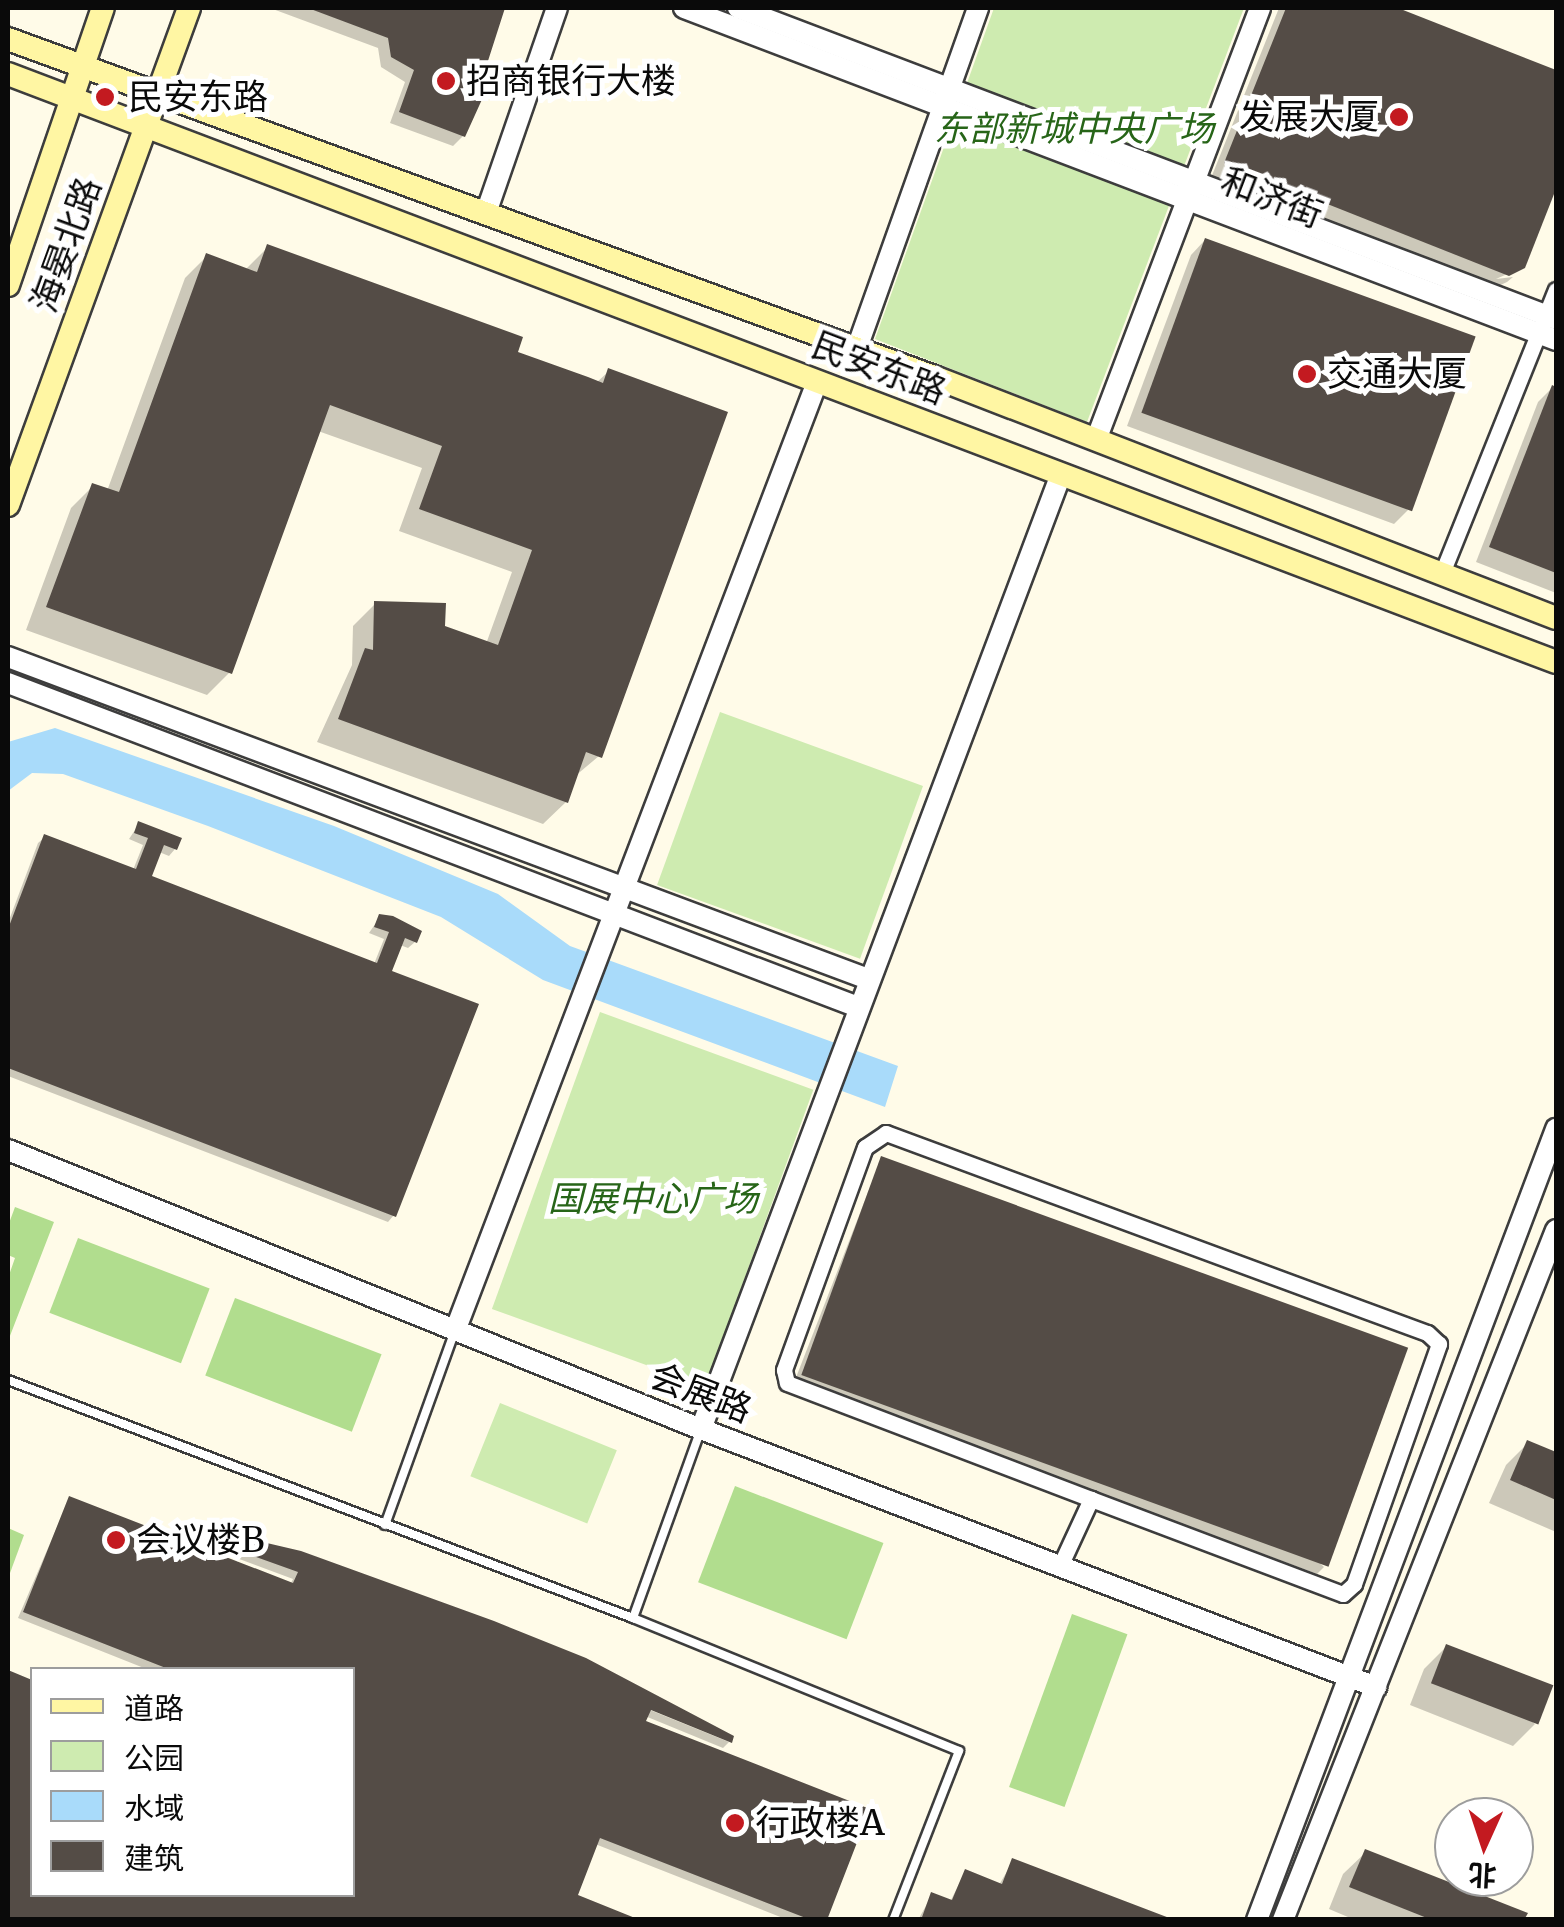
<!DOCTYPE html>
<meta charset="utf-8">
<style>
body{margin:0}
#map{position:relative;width:1564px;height:1927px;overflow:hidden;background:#fffbe8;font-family:Merriweather,"Noto Sans SC",serif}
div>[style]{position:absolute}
.green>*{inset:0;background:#ceebb0;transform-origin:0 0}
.forest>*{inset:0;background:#b1dd8e;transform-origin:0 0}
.water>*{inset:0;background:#a9dbfa}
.shadow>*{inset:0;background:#0003}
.building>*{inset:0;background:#544c46;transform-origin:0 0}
.roads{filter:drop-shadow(2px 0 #3d3d3d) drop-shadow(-2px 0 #3d3d3d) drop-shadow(0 2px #3d3d3d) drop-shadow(0 -2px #3d3d3d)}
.service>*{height:8px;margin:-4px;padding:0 4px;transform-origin:4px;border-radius:4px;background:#fff}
.minor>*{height:15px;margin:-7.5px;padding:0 7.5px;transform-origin:7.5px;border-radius:7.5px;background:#fff}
.tertiary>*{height:20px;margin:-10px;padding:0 10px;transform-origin:10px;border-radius:10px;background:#fff}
.secondary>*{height:22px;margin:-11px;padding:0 11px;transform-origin:11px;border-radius:11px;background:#fff6a3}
.dots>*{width:28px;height:28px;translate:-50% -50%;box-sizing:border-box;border:5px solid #fff;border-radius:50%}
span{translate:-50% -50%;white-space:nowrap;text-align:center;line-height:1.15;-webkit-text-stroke:10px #fff;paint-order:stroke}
.poi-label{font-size:35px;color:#0a0a0a}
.left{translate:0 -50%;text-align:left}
.right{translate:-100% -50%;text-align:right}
.park-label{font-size:35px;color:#276518;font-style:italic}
.street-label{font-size:35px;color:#0a0a0a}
.frame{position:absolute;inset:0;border:10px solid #0a0a0a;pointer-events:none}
.legend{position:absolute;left:30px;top:1667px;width:325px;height:230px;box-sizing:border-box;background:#fff;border:2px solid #9d9d9d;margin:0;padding:12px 18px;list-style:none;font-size:30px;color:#0a0a0a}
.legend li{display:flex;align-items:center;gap:20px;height:50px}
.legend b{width:50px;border:2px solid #9d9d9d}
.north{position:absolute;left:1434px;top:1797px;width:100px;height:100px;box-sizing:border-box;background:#fff;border:2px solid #9d9d9d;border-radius:50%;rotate:183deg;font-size:28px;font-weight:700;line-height:40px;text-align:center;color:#0a0a0a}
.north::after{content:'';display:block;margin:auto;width:35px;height:45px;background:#c31a20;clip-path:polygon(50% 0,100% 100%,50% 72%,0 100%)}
</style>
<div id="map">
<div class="green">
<i style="clip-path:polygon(994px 8px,1244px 8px,1087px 422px,875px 339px)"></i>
<i style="left:720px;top:712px;width:216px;height:184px;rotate:20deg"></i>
<i style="left:600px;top:1012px;width:227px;height:316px;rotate:20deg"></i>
<i style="left:500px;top:1403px;width:126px;height:79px;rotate:22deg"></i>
</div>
<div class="forest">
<i style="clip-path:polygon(15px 1207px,54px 1222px,8px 1341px,8px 1278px,15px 1258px,8px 1255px,8px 1226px)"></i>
<i style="left:78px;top:1238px;width:141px;height:80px;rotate:21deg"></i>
<i style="left:235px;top:1298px;width:157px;height:83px;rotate:21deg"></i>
<i style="left:735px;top:1486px;width:159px;height:103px;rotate:21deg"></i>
<i style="clip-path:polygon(8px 1528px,24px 1535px,10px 1573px,8px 1572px)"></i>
<i style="left:1072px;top:1614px;width:59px;height:184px;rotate:20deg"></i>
</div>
<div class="water">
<i style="clip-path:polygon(55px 728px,334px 826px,498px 894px,570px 946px,898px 1066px,885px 1107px,543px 980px,441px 917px,208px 826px,63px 774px,32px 773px,8px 791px,8px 742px)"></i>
</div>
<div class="shadow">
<i style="clip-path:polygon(270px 8px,503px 8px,463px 136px,453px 146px,390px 123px,405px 82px,381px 67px,378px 48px)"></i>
<i style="clip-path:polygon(1279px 8px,1391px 8px,1556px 73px,1556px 182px,1523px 267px,1496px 279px,1513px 277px,1507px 282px,1492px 289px,1211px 178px)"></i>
<i style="clip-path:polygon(1205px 240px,1408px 510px,1394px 524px,1127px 426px,1191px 255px)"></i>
<i style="clip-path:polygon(268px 247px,514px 353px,596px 383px,609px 371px,599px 756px,574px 777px,566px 802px,543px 824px,317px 742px,352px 665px,353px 626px,375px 604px,486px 644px,512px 572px,399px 531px,422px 468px,318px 431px,229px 673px,207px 695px,26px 630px,71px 508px,93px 486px,107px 491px,185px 278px,207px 256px,245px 270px)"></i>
<i style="clip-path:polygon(1552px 388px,1556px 389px,1556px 593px,1476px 562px,1538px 402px)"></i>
<i style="clip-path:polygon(139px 824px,175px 849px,169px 856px,159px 852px,148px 878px,374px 964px,384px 939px,369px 933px,380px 917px,415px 942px,408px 948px,400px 945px,389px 972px,394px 1215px,388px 1222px,8px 1076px,8px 923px,38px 843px,45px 837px,133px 870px,143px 845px,129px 839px)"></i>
<i style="clip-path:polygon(881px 1159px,1324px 1567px,1317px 1574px,795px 1380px)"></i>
<i style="clip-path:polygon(1528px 1443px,1556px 1455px,1556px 1532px,1489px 1503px,1506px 1465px)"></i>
<i style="clip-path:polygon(evenodd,69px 1499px,205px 1552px,216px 1534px,729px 1742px,723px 1748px,645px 1716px,643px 1723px,824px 1920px,788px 1920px,595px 1844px,574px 1896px,634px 1920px,8px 1920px,8px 1672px,32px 1682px,32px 1894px,352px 1894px,352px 1670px,149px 1670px,18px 1618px,69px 1499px,210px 1548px,293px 1579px,290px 1585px,208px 1553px,210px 1548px)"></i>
<i style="clip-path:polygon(1446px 1647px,1535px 1724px,1513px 1746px,1410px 1705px,1424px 1669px)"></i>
<i style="clip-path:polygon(1366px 1852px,1520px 1920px,1355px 1920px,1329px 1909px,1343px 1874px)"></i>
<i style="clip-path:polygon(1013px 1861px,1166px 1920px,918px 1920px,932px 1895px,950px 1902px,965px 1872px,999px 1885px)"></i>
</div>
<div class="building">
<i style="clip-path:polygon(308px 8px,505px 8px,478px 92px,484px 95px,465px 137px,399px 112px,414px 70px,391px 57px,388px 38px)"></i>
<i style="clip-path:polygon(1286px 8px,1398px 8px,1556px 70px,1556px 189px,1525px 268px,1509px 276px,1224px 163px)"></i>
<i style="left:1205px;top:238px;width:288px;height:186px;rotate:20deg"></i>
<i style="clip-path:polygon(267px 244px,523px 337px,518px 352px,588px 377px,603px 383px,608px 368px,728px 412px,602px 758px,586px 752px,568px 803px,338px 719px,365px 648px,373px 650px,374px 601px,446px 603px,445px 626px,498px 645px,532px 550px,419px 509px,442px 446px,330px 405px,232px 674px,46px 607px,92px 483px,119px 492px,206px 253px,257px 272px)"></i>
<i style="clip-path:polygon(1552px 385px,1556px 387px,1556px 573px,1489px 547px)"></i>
<i style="clip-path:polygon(138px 821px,182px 838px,177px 850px,164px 845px,152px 876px,377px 963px,389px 932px,374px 927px,379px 914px,393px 916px,422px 931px,417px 943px,405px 938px,392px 971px,479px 1004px,396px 1217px,8px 1068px,8px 929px,44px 834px,136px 869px,148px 838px,134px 833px)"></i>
<i style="left:881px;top:1156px;width:561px;height:233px;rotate:20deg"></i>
<i style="clip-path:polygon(1527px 1440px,1556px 1452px,1556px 1500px,1510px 1480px)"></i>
<i style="clip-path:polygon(69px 1496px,293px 1583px,298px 1572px,211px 1541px,215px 1531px,301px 1551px,494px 1621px,586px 1658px,734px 1736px,732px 1743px,651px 1710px,646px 1721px,870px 1809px,827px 1920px,811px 1920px,600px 1838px,578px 1895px,640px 1920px,8px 1920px,8px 1670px,32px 1680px,32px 1894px,352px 1894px,352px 1670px,171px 1670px,23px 1612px)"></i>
<i style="left:1446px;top:1644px;width:115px;height:42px;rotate:21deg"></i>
<i style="clip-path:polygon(1365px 1849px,1528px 1913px,1524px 1920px,1432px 1920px,1349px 1887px)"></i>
<i style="clip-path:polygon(1012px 1858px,1172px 1919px,1172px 1920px,921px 1920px,931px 1892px,952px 1900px,965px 1869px,1002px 1884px)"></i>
</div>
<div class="roads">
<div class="service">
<i style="left:8px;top:1380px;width:669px;rotate:20.85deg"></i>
<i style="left:633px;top:1618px;width:352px;rotate:22.2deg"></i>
<i style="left:959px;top:1751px;width:181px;rotate:111.3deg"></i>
<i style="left:385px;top:1525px;width:206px;rotate:-70.2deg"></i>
<i style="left:633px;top:1618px;width:201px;rotate:-70.2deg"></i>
</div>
<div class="minor">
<i style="left:1442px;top:573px;width:305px;rotate:-68.1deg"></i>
<i style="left:1060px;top:1566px;width:74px;rotate:-65.2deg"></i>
<i style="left:1091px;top:1499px;width:269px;rotate:20.7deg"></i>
<i style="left:1343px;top:1594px;width:15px;rotate:-42deg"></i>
<i style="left:1354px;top:1584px;width:255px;rotate:-70.5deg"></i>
<i style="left:1439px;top:1344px;width:16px;rotate:-137deg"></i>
<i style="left:1427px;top:1333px;width:577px;rotate:-159.71deg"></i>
<i style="left:886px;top:1133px;width:25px;rotate:146deg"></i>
<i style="left:865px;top:1147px;width:237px;rotate:110deg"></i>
<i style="left:784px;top:1370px;width:13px;rotate:77deg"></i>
<i style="left:787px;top:1383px;width:325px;rotate:20.9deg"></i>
</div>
<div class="tertiary">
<i style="left:684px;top:8px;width:933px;rotate:20.84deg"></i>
<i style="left:738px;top:8px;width:875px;rotate:20.82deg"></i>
<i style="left:487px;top:210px;width:214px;rotate:-70.9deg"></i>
<i style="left:857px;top:348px;width:361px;rotate:-70.4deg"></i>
<i style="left:1096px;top:440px;width:462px;rotate:-69.2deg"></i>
<i style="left:8px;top:657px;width:918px;rotate:20.53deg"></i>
<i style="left:8px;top:683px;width:910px;rotate:20.87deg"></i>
<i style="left:8px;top:1150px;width:747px;rotate:21.93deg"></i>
<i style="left:701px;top:1429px;width:723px;rotate:20.92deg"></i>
<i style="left:455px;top:1331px;width:1016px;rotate:-69.12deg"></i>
<i style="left:701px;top:1429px;width:1017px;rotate:-69.34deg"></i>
<i style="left:1257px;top:1920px;width:846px;rotate:-69.29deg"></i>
<i style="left:1283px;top:1920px;width:742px;rotate:-68.41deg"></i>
</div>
<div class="secondary">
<i style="left:8px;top:39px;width:986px;rotate:20.05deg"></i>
<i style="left:934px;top:377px;width:667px;rotate:21.18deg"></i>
<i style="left:8px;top:74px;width:1656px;rotate:20.8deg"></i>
<i style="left:8px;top:285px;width:293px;rotate:-71.1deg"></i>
<i style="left:8px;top:505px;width:529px;rotate:-69.99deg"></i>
</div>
</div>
<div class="dots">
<i style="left:446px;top:81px;background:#c31a20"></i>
<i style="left:105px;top:97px;background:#c31a20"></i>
<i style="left:1399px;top:117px;background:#c31a20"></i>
<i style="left:1307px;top:374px;background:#c31a20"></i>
<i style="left:116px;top:1540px;background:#c31a20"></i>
<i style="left:735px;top:1823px;background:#c31a20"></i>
</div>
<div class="poi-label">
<span class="left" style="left:466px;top:81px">招商银行大楼</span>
<span class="left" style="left:128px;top:97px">民安东路</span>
<span class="right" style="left:1379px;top:117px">发展大厦</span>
<span class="left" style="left:1327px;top:374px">交通大厦</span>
<span class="left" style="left:136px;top:1540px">会议楼B</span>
<span class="left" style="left:755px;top:1823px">行政楼A</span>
</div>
<div class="park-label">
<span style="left:1074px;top:129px">东部新城中央广场</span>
<span style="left:653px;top:1199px">国展中心广场</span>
</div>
<div class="street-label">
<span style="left:1272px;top:198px;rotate:21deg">和济街</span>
<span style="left:66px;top:245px;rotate:-70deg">海晏北路</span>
<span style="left:879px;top:368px;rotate:21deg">民安东路</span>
<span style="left:701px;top:1393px;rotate:21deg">会展路</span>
</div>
<div class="frame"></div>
<ul class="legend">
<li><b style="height:12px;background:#fff6a3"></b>道路</li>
<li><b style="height:28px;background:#ceebb0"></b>公园</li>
<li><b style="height:28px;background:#a9dbfa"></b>水域</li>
<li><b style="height:28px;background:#544c46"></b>建筑</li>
</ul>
<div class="north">北</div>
</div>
